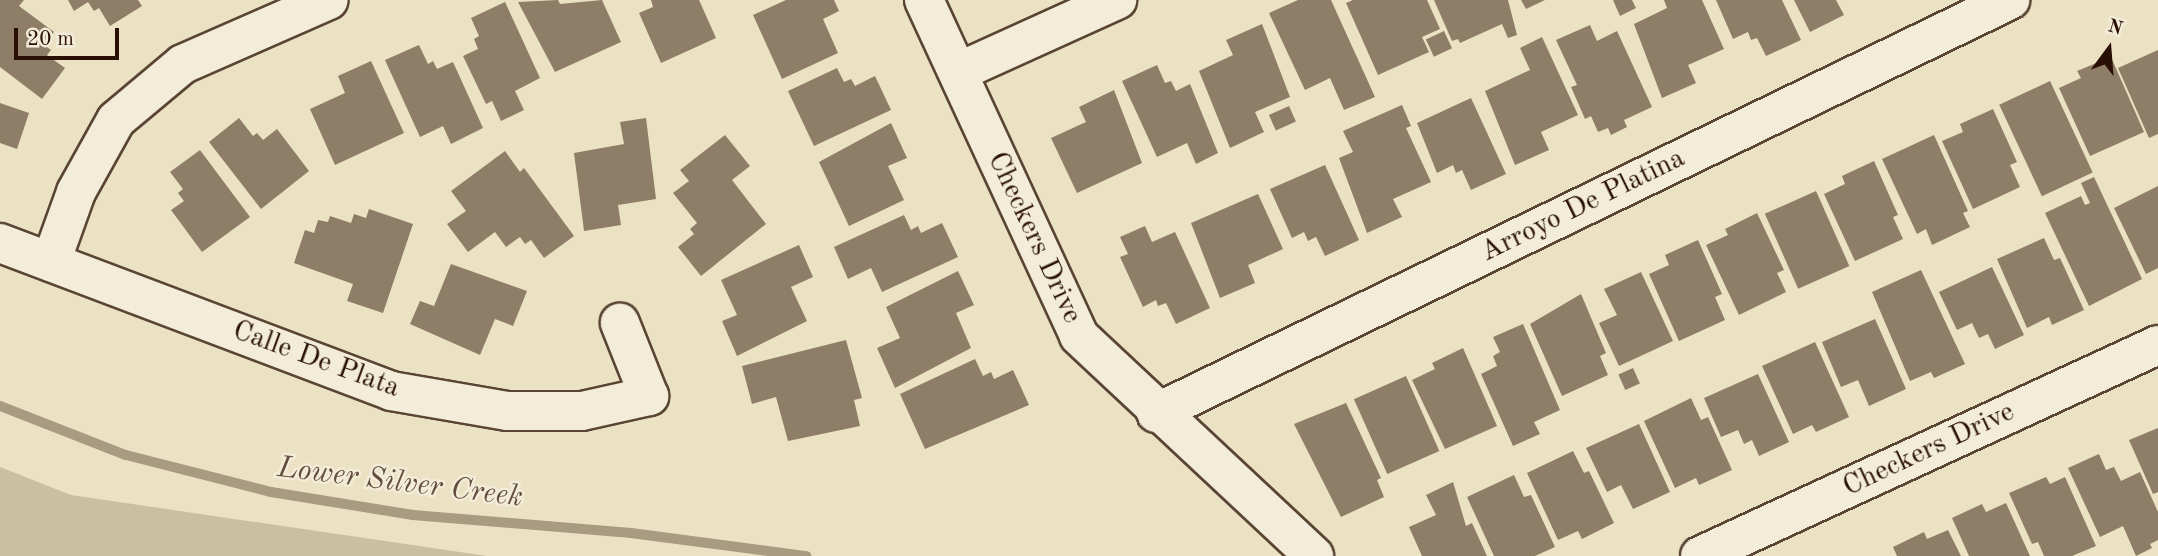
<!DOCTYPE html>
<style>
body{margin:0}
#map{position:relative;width:2158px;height:556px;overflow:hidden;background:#ebe2c3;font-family:"Old Standard TT",serif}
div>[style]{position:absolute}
.green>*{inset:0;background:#cabea3}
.stream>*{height:10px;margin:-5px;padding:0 5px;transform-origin:5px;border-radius:5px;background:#a99a82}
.building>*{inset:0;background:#8e7d67;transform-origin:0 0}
.roads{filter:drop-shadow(2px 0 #5a4434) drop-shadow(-2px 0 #5a4434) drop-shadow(0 2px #5a4434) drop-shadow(0 -2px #5a4434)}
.minor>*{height:38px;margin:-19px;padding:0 19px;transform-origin:19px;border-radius:19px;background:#f2ecd8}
span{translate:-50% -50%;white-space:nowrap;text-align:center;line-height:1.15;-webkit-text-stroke:5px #f2ecd8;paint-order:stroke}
.street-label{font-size:28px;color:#290f04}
.water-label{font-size:30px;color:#634e3d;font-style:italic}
.north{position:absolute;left:2074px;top:14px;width:70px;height:70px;-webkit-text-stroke:5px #f2ecd8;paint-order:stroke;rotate:16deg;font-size:19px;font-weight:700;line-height:28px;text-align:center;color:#290f04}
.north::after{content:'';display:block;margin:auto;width:24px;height:32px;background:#290f04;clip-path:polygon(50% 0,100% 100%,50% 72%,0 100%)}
.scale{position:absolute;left:14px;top:28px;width:105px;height:32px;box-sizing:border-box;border:4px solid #290f04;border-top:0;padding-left:9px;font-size:21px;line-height:24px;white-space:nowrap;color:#290f04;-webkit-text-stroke:5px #f2ecd8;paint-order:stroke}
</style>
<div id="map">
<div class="green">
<i style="clip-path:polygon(0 467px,71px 495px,487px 556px,0 556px)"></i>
</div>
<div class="stream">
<i style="left:0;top:406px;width:135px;rotate:21.3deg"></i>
<i style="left:126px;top:455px;width:150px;rotate:14.3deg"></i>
<i style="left:271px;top:492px;width:144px;rotate:9.2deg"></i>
<i style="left:413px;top:515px;width:219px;rotate:4.7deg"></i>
<i style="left:631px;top:533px;width:177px;rotate:7.5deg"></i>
</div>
<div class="building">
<i style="clip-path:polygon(0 0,24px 0,19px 6px,54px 32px,44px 45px,51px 50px,47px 55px,65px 68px,42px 99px,0 67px)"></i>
<i style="clip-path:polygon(68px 0,138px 0,142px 6px,110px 26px,99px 8px,94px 11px,88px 2px,74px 11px)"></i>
<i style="clip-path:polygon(558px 0,560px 4px,602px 0,621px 42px,555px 72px,518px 2px)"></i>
<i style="clip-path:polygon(651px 0,699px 0,716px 38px,661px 63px,639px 13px,653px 7px)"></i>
<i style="clip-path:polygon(786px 0,834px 0,839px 11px,823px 19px,838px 53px,782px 79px,753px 15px)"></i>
<i style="clip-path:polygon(1298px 0,1331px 0,1375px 97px,1344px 110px,1330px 78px,1305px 90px,1269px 13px)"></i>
<i style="clip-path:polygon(1353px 0,1427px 0,1440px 29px,1422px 37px,1429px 52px,1378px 75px,1346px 3px)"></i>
<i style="clip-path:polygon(1434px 0,1508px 0,1517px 35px,1508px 38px,1502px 24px,1460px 43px,1458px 39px,1452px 41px)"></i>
<i style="clip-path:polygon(1521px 0,1545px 0,1526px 9px)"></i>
<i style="clip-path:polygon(1613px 0,1632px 0,1636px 8px,1620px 16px)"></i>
<i style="clip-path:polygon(1664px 0,1702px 0,1724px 49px,1688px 65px,1696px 83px,1662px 98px,1634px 24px,1667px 8px)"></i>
<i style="clip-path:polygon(1716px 0,1782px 0,1801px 40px,1766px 56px,1757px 38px,1751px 40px,1748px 32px,1733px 39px)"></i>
<i style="clip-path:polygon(1794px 0,1836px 0,1844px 15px,1810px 32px)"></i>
<i style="clip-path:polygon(505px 2px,540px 78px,515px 91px,524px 110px,501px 121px,492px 101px,486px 104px,463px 56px,478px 49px,474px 39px,479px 36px,471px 18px)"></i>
<i style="clip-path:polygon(1262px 24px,1290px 97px,1255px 112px,1264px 132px,1230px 148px,1199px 71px,1233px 55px,1226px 40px)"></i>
<i style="clip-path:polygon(1590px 25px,1597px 41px,1617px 31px,1652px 107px,1624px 120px,1627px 127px,1611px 135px,1608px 128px,1598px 132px,1591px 116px,1585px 119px,1571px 87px,1577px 85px,1556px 40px)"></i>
<i style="left:1444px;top:31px;width:19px;height:20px;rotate:65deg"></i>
<i style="clip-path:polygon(1542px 37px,1578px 115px,1541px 132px,1549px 150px,1515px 165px,1485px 91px,1530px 70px,1520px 48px)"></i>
<i style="clip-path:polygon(419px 45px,428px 64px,433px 61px,437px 69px,453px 62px,483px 128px,451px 144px,443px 126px,420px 137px,385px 60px)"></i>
<i style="clip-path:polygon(2158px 50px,2158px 134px,2149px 138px,2118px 68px)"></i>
<i style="clip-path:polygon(2111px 57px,2144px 132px,2090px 156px,2059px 88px,2081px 78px,2077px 71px)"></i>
<i style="clip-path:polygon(371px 61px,404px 133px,335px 165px,310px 109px,345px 93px,338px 76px)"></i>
<i style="clip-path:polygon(1157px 65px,1165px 83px,1171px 81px,1176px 91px,1190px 84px,1218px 153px,1196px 164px,1187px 143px,1157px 157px,1122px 81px)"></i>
<i style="clip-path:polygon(837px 68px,844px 82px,851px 79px,855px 86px,875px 76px,891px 110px,814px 146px,788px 91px)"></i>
<i style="left:2050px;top:81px;width:101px;height:56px;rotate:65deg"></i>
<i style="clip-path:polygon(1114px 90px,1142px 163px,1077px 193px,1051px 138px,1086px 122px,1079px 107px)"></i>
<i style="clip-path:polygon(1471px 98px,1506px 174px,1471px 190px,1462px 170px,1456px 173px,1453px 165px,1437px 173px,1417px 123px)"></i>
<i style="clip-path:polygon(0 103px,29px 113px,17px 149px,0 143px)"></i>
<i style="clip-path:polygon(1402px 105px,1411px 126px,1406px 128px,1431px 182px,1393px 199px,1402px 217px,1367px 233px,1339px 158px,1353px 152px,1343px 131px)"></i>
<i style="left:1289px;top:106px;width:17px;height:22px;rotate:66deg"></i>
<i style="clip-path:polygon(1993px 109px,2017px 162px,2010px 165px,2020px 187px,1973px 209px,1942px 141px,1963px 132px,1960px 124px)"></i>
<i style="clip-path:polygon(239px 118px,253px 136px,257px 133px,263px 140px,277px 129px,309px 171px,261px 209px,209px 142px)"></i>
<i style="clip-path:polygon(646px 118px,656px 199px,618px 205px,621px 225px,584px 231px,574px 153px,624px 144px,620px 122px)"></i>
<i style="clip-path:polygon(891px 123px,907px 158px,888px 166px,904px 200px,849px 226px,819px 162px)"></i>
<i style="clip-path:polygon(725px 135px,750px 166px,732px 180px,766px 224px,701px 276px,678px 247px,694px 234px,690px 229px,697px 223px,673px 193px,689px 181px,680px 170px)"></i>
<i style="clip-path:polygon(1934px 135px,1968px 211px,1963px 213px,1970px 227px,1932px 245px,1926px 229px,1917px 234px,1882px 159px)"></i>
<i style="clip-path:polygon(200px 150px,250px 217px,202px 252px,171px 210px,184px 201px,178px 193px,183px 189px,170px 172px)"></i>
<i style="clip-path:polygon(505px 151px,520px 172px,524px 168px,574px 236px,544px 258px,531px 240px,525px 244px,520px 237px,506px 247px,495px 232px,468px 252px,447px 224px,466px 211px,451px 191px)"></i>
<i style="clip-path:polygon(1874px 161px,1898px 215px,1893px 217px,1903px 239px,1855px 261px,1824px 194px,1845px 184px,1842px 176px)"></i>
<i style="clip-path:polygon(1325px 165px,1359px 240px,1325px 256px,1316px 237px,1308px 241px,1304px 232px,1292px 238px,1270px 189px)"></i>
<i style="clip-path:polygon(2094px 177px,2142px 279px,2089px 306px,2045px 213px,2081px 196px,2085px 205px,2090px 203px,2081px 183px)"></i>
<i style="clip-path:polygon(2158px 186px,2158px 268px,2146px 274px,2114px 208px)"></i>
<i style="left:1816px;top:191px;width:82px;height:56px;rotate:66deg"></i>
<i style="clip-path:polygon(1258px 194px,1283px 249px,1248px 265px,1255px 283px,1220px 298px,1191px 223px)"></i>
<i style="clip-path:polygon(369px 209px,413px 224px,383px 313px,347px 301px,353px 284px,294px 263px,305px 230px,314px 233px,318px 220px,328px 222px,330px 216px,351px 223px,354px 214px,366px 218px)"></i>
<i style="clip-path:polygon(1757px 213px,1784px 270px,1777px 273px,1786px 292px,1739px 315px,1706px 245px,1728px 235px,1725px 229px)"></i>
<i style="clip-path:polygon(904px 215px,911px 230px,918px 226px,921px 233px,942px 223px,958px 257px,882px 292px,871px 268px,848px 279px,834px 247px)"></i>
<i style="clip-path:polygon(1145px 226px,1152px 242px,1175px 232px,1210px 308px,1176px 324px,1166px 303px,1158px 306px,1156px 300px,1143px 307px,1120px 257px,1128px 254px,1120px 237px)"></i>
<i style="clip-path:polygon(2044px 238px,2054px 260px,2060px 258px,2084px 310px,2052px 325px,2049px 317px,2027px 328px,1997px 259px)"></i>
<i style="clip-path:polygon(1698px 240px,1722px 294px,1715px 297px,1725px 320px,1679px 341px,1649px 274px,1669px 265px,1665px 255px)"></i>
<i style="clip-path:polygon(799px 245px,813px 277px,791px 287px,807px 321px,737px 356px,722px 321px,737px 315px,721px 280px)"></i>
<i style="clip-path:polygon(451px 264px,527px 291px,513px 326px,495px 319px,480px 355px,410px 324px,420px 301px,434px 306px)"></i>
<i style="clip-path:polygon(1992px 267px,2024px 335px,1995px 349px,1988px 334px,1979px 338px,1972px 323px,1957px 330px,1939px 292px)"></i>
<i style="clip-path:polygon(1921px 270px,1965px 364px,1934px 378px,1931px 372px,1910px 381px,1872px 292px)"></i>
<i style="clip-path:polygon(958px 271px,974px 305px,956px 313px,971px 348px,895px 388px,877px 348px,900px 338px,886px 307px)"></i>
<i style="clip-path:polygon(1641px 272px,1673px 341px,1619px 366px,1599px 323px,1617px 315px,1604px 289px)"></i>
<i style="clip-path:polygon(1581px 294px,1606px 353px,1600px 356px,1608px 375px,1562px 396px,1530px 324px)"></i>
<i style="clip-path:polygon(1875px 319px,1906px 389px,1869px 406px,1858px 380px,1841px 387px,1822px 342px)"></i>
<i style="clip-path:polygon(1523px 324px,1560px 410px,1534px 422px,1540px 434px,1513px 446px,1481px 374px,1497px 366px,1493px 356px,1500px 352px,1493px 337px)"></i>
<i style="clip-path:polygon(846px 340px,862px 398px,854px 400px,860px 426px,788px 441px,776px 397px,752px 404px,742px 366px)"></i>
<i style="clip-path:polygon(1815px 342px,1849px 417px,1816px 432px,1812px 425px,1793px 434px,1762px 366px)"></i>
<i style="clip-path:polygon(1463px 348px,1497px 426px,1445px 449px,1412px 380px,1435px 369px,1432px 363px)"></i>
<i style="clip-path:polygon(975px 359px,983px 376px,991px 372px,994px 379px,1013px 370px,1029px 405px,925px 449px,900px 394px)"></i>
<i style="left:1633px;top:368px;width:17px;height:16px;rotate:66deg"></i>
<i style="clip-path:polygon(1758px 374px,1789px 442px,1759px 456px,1752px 440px,1744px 444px,1738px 430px,1721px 437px,1704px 398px)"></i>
<i style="left:1406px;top:376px;width:82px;height:57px;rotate:66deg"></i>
<i style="clip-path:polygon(1691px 398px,1701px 420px,1708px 417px,1732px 470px,1699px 485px,1696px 478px,1675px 488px,1644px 421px)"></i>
<i style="clip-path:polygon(1346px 403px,1381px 478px,1377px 480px,1384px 497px,1341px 517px,1294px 424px)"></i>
<i style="clip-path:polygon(1639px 424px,1670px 492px,1633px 509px,1621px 485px,1607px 492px,1586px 448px)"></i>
<i style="clip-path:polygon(2158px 428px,2158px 492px,2153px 494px,2129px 440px)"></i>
<i style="clip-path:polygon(1573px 451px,1584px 473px,1589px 471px,1614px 523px,1582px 539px,1578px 531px,1558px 540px,1527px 473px)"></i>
<i style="clip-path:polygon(2099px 454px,2106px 470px,2114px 467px,2121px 481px,2140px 472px,2158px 512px,2158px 540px,2150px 544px,2152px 548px,2136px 556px,2123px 526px,2100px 537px,2068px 468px)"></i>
<i style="clip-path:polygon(1514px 475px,1524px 497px,1531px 495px,1555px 547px,1535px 556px,1494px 556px,1467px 497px)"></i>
<i style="clip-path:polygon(2046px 477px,2050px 484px,2065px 477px,2096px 546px,2072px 556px,2044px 556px,2038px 542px,2032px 544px,2009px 493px)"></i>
<i style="clip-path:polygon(1453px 482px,1466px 526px,1472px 523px,1487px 556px,1422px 556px,1409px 527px,1436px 515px,1426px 495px)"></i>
<i style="clip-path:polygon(2006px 503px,2030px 556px,1969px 556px,1952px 518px,1982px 504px,1986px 512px)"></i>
<i style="clip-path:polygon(1948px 530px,1961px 556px,1897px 556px,1893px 547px,1924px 532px,1927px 539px)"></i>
</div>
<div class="roads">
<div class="minor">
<i style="left:924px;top:0;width:370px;rotate:65.2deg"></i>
<i style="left:1079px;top:336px;width:322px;rotate:43.1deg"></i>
<i style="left:958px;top:72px;width:175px;rotate:-24.4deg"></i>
<i style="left:0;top:243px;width:418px;rotate:20.7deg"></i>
<i style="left:391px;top:391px;width:118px;rotate:9.8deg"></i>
<i style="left:507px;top:411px;width:75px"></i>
<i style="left:582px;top:411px;width:69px;rotate:-12.6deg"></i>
<i style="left:649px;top:396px;width:79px;rotate:-111.7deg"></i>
<i style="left:51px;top:262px;width:74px;rotate:-70.3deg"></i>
<i style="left:76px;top:192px;width:82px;rotate:-60.9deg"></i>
<i style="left:116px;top:120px;width:87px;rotate:-39.9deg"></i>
<i style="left:183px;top:64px;width:159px;rotate:-23.7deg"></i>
<i style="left:1156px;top:413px;width:949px;rotate:-25.81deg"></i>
<i style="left:1700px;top:556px;width:504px;rotate:-24.74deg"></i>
</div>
</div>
<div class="street-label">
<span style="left:1583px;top:206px;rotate:-26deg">Arroyo De Platina</span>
<span style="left:1034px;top:238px;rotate:65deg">Checkers Drive</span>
<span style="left:316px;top:360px;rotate:20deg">Calle De Plata</span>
<span style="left:1929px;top:450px;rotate:-25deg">Checkers Drive</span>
</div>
<div class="water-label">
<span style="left:400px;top:483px;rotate:7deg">Lower Silver Creek</span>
</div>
<div class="north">N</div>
<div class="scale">20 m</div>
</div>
